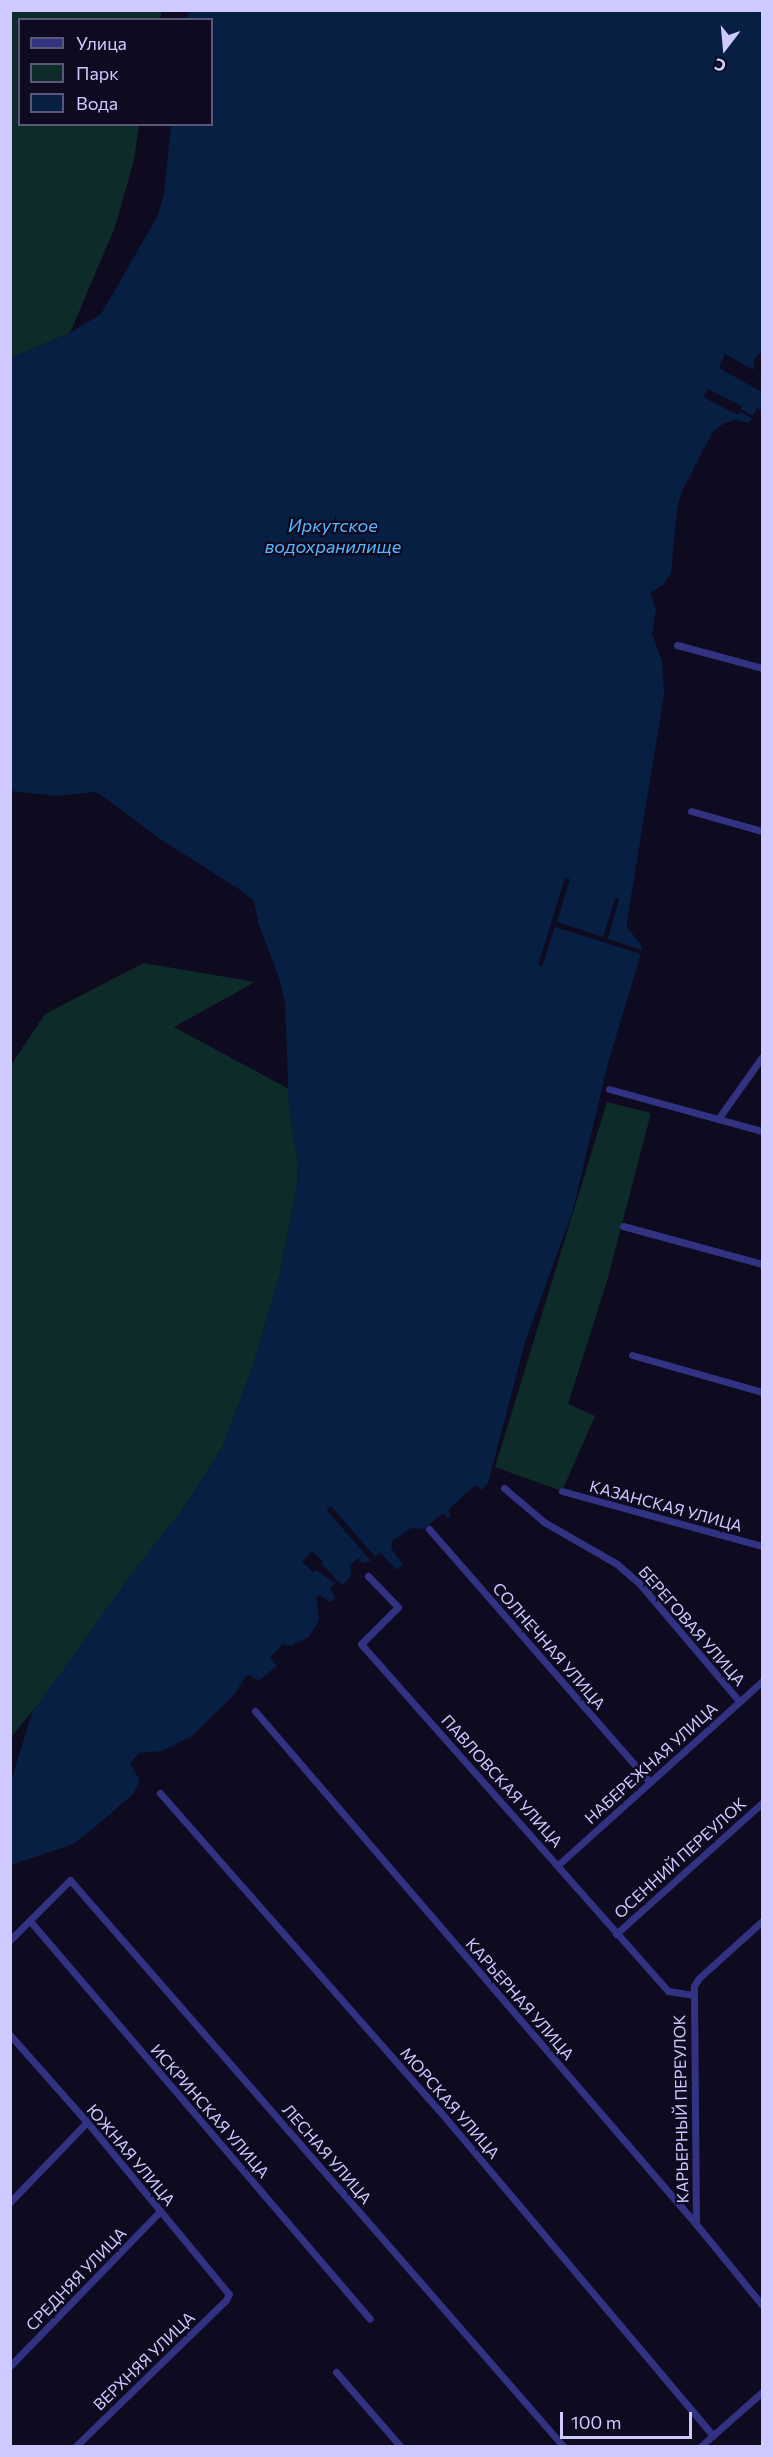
<!DOCTYPE html>
<meta charset="utf-8">
<style>
body{margin:0}
#map{position:relative;width:773px;height:2457px;overflow:hidden;background:#0e0b20;font-family:Commissioner,sans-serif}
div>[style]{position:absolute}
.green>*{inset:0;background:#0d2b29}
.water>*{inset:0;background:#071f43}
.pier>*{inset:0;background:#0e0b20;transform-origin:0 0}
.minor>*{height:7px;margin:-3.5px;padding:0 3.5px;transform-origin:3.5px;border-radius:3.5px;background:#323283}
span{translate:-50% -50%;white-space:nowrap;text-align:center;line-height:1.15;-webkit-text-stroke:4.5px #0e0b20;paint-order:stroke}
.street-label{font-size:16px;color:#cecaff}
.water-label{font-size:18px;color:#58b7ff;font-style:italic}
.frame{position:absolute;inset:0;border:12px solid #cecaff;pointer-events:none}
.legend{position:absolute;left:18px;top:18px;width:195px;height:108px;box-sizing:border-box;background:#0e0b20;border:2px solid #5b5779;margin:0;padding:8px 10px;list-style:none;font-size:18px;color:#cecaff}
.legend li{display:flex;align-items:center;gap:12px;height:30px}
.legend b{width:30px;border:2px solid #5b5779}
.north{position:absolute;left:695px;top:18px;width:60px;height:60px;-webkit-text-stroke:4px #0e0b20;paint-order:stroke;rotate:196deg;font-size:16px;font-weight:700;line-height:24px;text-align:center;color:#cecaff}
.north::after{content:'';display:block;margin:auto;width:21px;height:27px;background:#cecaff;clip-path:polygon(50% 0,100% 100%,50% 72%,0 100%)}
.scale{position:absolute;left:560px;top:2412px;width:132px;height:27px;box-sizing:border-box;border:3px solid #cecaff;border-top:0;padding-left:8px;font-size:18px;line-height:21px;white-space:nowrap;color:#cecaff;-webkit-text-stroke:4px #0e0b20;paint-order:stroke}
</style>
<div id="map">
<div class="green">
<i style="clip-path:polygon(11px 11px,162px 11px,160px 19px,20px 20px,20px 124px,139px 125px,134px 160px,115px 227px,70px 333px,11px 358px)"></i>
<i style="clip-path:polygon(144px 963px,255px 982px,174px 1027px,289px 1089px,289px 1109px,298px 1161px,297px 1185px,280px 1274px,252px 1369px,222px 1448px,182px 1510px,125px 1583px,47px 1694px,11px 1737px,11px 1065px,45px 1014px)"></i>
<i style="clip-path:polygon(607px 1102px,651px 1113px,607px 1281px,568px 1404px,595px 1416px,562px 1491px,495px 1467px)"></i>
</div>
<div class="water">
<i style="clip-path:polygon(189px 11px,762px 11px,762px 351px,755px 359px,752px 377px,762px 384px,762px 410px,757px 408px,749px 423px,736px 420px,724px 423px,712px 433px,681px 493px,677px 510px,671px 572px,663px 585px,650px 593px,656px 609px,652px 634px,662px 661px,664px 695px,627px 921px,627px 927px,641px 945px,642px 950px,608px 1063px,573px 1210px,525px 1342px,488px 1483px,481px 1490px,476px 1485px,465px 1494px,448px 1510px,451px 1515px,448px 1518px,443px 1513px,424px 1529px,411px 1528px,392px 1541px,391px 1548px,403px 1565px,397px 1570px,381px 1553px,368px 1562px,362px 1563px,358px 1558px,353px 1562px,350px 1565px,351px 1575px,343px 1585px,337px 1581px,330px 1589px,335px 1597px,333px 1601px,330px 1602px,320px 1595px,316px 1597px,319px 1620px,309px 1637px,291px 1646px,283px 1644px,270px 1657px,277px 1666px,258px 1681px,250px 1675px,246px 1676px,233px 1696px,192px 1736px,162px 1751px,140px 1753px,135px 1757px,130px 1763px,139px 1779px,139px 1784px,133px 1794px,95px 1827px,73px 1844px,11px 1865px,11px 1781px,32px 1713px,125px 1583px,182px 1510px,222px 1448px,252px 1369px,280px 1274px,297px 1185px,298px 1161px,289px 1109px,285px 1002px,279px 978px,258px 922px,254px 901px,239px 889px,160px 839px,100px 794px,93px 792px,57px 796px,11px 791px,11px 358px,70px 333px,101px 314px,157px 217px,164px 195px,171px 125px,212px 124px,212px 20px,187px 19px)"></i>
</div>
<div class="pier">
<i style="clip-path:polygon(725px 354px,755px 371px,752px 378px,762px 384px,762px 392px,719px 368px)"></i>
<i style="clip-path:polygon(708px 389px,742px 406px,741px 409px,753px 416px,752px 418px,740px 412px,738px 415px,703px 397px)"></i>
<i style="clip-path:polygon(565px 878px,570px 879px,557px 922px,603px 937px,615px 898px,619px 899px,608px 939px,642px 950px,641px 954px,555px 927px,542px 967px,538px 965px)"></i>
<i style="left:331px;top:1506px;width:67px;height:6px;rotate:49deg"></i>
<i style="clip-path:polygon(312px 1551px,323px 1561px,321px 1564px,332px 1574px,337px 1581px,335px 1583px,316px 1570px,313px 1572px,302px 1562px)"></i>
</div>
<div class="minor">
<i style="left:677px;top:645px;width:88px;rotate:15.1deg"></i>
<i style="left:691px;top:811px;width:74px;rotate:15.7deg"></i>
<i style="left:609px;top:1089px;width:159px;rotate:15.4deg"></i>
<i style="left:718px;top:1119px;width:76px;rotate:-54.6deg"></i>
<i style="left:623px;top:1226px;width:144px;rotate:15.3deg"></i>
<i style="left:632px;top:1355px;width:135px;rotate:15.9deg"></i>
<i style="left:504px;top:1488px;width:52px;rotate:40.4deg"></i>
<i style="left:544px;top:1522px;width:84px;rotate:29.9deg"></i>
<i style="left:617px;top:1564px;width:29px;rotate:41deg"></i>
<i style="left:639px;top:1583px;width:155px;rotate:49.7deg"></i>
<i style="left:562px;top:1491px;width:207px;rotate:15.4deg"></i>
<i style="left:429px;top:1529px;width:336px;rotate:48.9deg"></i>
<i style="left:368px;top:1576px;width:43px;rotate:45.9deg"></i>
<i style="left:398px;top:1607px;width:52px;rotate:135deg"></i>
<i style="left:361px;top:1644px;width:463px;rotate:48.5deg"></i>
<i style="left:668px;top:1991px;width:25px;rotate:9deg"></i>
<i style="left:255px;top:1711px;width:676px;rotate:49.32deg"></i>
<i style="left:696px;top:2224px;width:104px;rotate:50.8deg"></i>
<i style="left:160px;top:1793px;width:421px;rotate:48.7deg"></i>
<i style="left:438px;top:2109px;width:427px;rotate:49.9deg"></i>
<i style="left:558px;top:1865px;width:275px;rotate:-42deg"></i>
<i style="left:30px;top:1921px;width:523px;rotate:49.49deg"></i>
<i style="left:616px;top:1934px;width:196px;rotate:-41.9deg"></i>
<i style="left:10px;top:1940px;width:85px;rotate:-45deg"></i>
<i style="left:70px;top:1880px;width:751px;rotate:48.94deg"></i>
<i style="left:10px;top:2035px;width:116px;rotate:48.5deg"></i>
<i style="left:87px;top:2122px;width:223px;rotate:50.5deg"></i>
<i style="left:229px;top:2294px;width:7px;rotate:117deg"></i>
<i style="left:226px;top:2300px;width:209px;rotate:135.8deg"></i>
<i style="left:10px;top:2202px;width:111px;rotate:-46.1deg"></i>
<i style="left:696px;top:2224px;width:238px;rotate:-90.5deg"></i>
<i style="left:694px;top:1986px;width:9px;rotate:-58deg"></i>
<i style="left:699px;top:1978px;width:85px;rotate:-42.1deg"></i>
<i style="left:10px;top:2366px;width:216px;rotate:-45.9deg"></i>
<i style="left:336px;top:2372px;width:98px;rotate:49.1deg"></i>
<i style="left:701px;top:2446px;width:81px;rotate:-41.5deg"></i>
</div>
<div class="street-label">
<span style="left:666px;top:1506px;rotate:15deg">КАЗАНСКАЯ УЛИЦА</span>
<span style="left:692px;top:1626px;rotate:49deg">БЕРЕГОВАЯ УЛИЦА</span>
<span style="left:549px;top:1646px;rotate:49deg">СОЛНЕЧНАЯ УЛИЦА</span>
<span style="left:651px;top:1763px;rotate:-42deg">НАБЕРЕЖНАЯ УЛИЦА</span>
<span style="left:502px;top:1781px;rotate:48deg">ПАВЛОВСКАЯ УЛИЦА</span>
<span style="left:680px;top:1858px;rotate:-42deg">ОСЕННИЙ ПЕРЕУЛОК</span>
<span style="left:520px;top:1999px;rotate:49deg">КАРЬЕРНАЯ УЛИЦА</span>
<span style="left:450px;top:2103px;rotate:49deg">МОРСКАЯ УЛИЦА</span>
<span style="left:681px;top:2109px;rotate:-91deg">КАРЬЕРНЫЙ ПЕРЕУЛОК</span>
<span style="left:210px;top:2111px;rotate:49deg">ИСКРИНСКАЯ УЛИЦА</span>
<span style="left:327px;top:2154px;rotate:49deg">ЛЕСНАЯ УЛИЦА</span>
<span style="left:131px;top:2155px;rotate:50deg">ЮЖНАЯ УЛИЦА</span>
<span style="left:76px;top:2279px;rotate:-46deg">СРЕДНЯЯ УЛИЦА</span>
<span style="left:144px;top:2361px;rotate:-44deg">ВЕРХНЯЯ УЛИЦА</span>
</div>
<div class="water-label">
<span style="left:333px;top:536px">Иркутское<br>водохранилище</span>
</div>
<div class="frame"></div>
<ul class="legend">
<li><b style="height:8px;background:#323283"></b>Улица</li>
<li><b style="height:16px;background:#0d2b29"></b>Парк</li>
<li><b style="height:16px;background:#071f43"></b>Вода</li>
</ul>
<div class="north">С</div>
<div class="scale">100 m</div>
</div>
